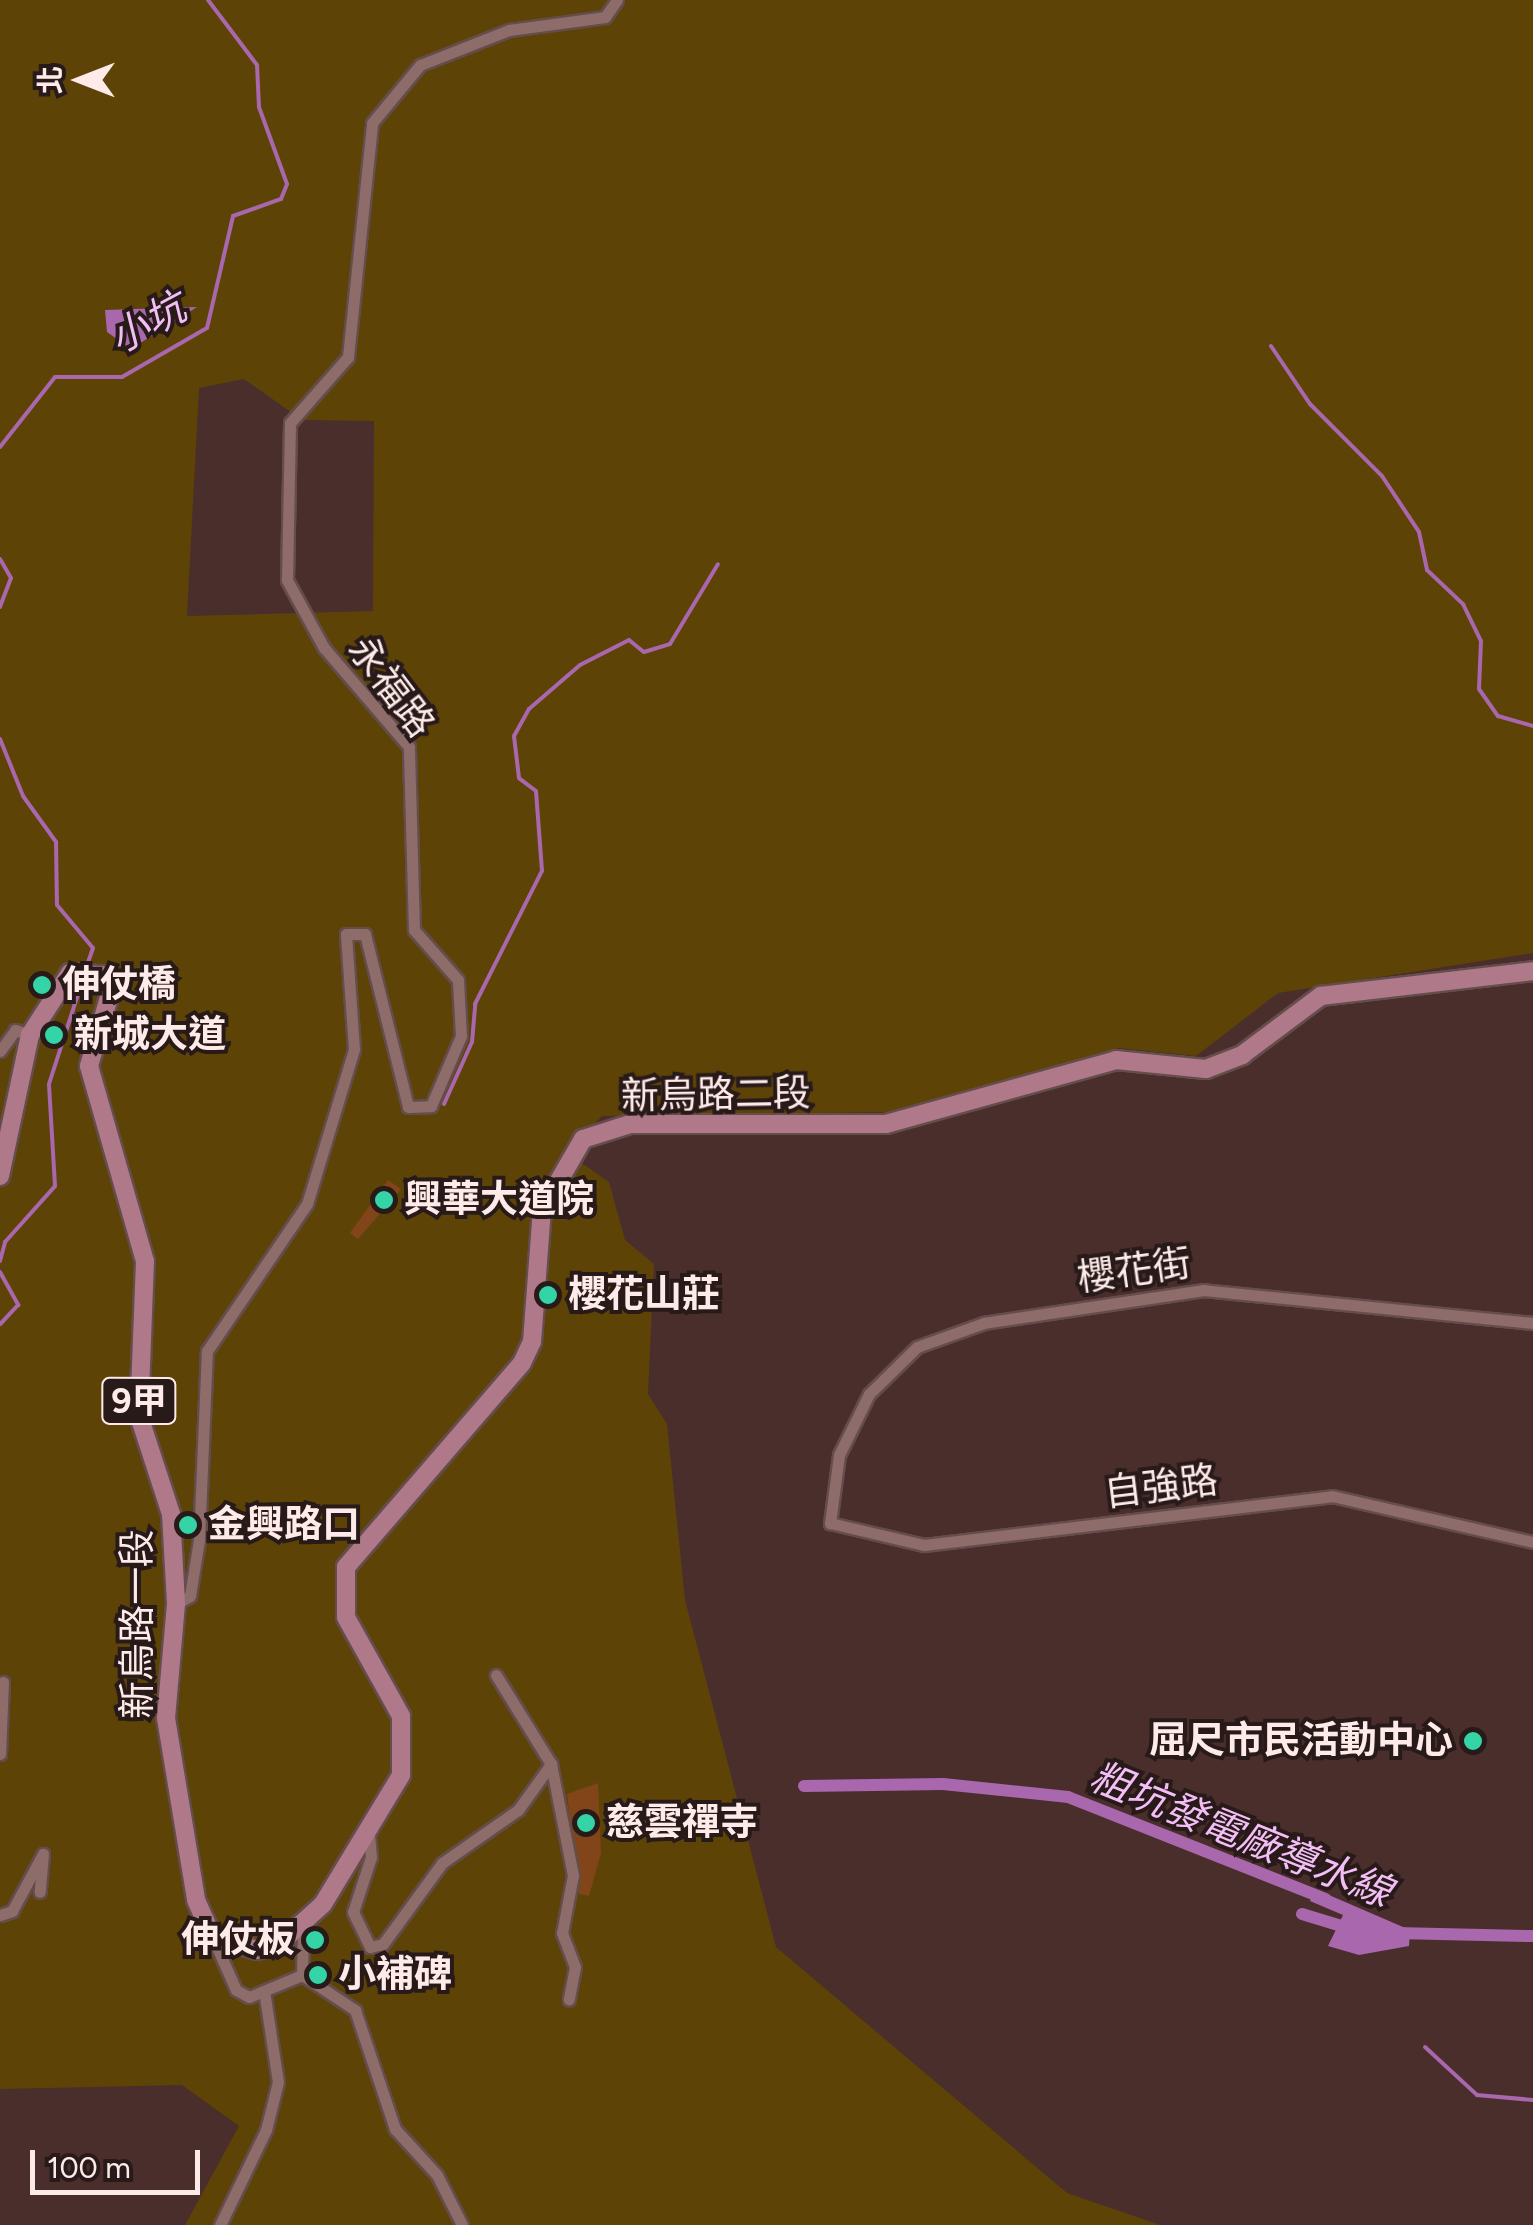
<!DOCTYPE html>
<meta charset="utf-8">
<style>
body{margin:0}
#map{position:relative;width:1533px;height:2225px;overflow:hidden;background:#4a2e2c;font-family:Figtree,"Noto Sans TC",sans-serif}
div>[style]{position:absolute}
.green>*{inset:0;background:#5e4307}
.water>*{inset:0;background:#a967ad}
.stream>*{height:4px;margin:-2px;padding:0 2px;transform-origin:2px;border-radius:2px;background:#a967ad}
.canal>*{height:12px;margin:-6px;padding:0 6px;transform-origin:6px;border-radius:6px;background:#a967ad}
.building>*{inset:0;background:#824519}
.roads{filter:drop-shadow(2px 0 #654d4c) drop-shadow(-2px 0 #654d4c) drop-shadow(0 2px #654d4c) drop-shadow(0 -2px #654d4c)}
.street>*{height:11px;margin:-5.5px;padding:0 5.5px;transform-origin:5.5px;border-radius:5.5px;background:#8d6c6a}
.primary>*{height:18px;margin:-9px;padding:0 9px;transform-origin:9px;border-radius:9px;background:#af7989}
.dots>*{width:28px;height:28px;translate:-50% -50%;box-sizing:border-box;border:5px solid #271a19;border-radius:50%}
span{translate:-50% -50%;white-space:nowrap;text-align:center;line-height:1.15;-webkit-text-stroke:8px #271a19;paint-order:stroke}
.shield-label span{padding:2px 8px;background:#271a19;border:2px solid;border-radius:8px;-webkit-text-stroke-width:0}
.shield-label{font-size:35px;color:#feebe9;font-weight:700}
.street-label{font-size:38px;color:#feebe9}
.poi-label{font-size:38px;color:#feebe9;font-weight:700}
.left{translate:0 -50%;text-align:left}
.right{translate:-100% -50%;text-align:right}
.water-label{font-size:40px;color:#f3bef5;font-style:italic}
.north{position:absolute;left:30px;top:30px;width:100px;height:100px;-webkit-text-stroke:8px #271a19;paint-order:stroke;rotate:270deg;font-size:28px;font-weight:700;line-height:40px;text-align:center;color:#feebe9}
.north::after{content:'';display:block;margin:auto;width:35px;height:45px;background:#feebe9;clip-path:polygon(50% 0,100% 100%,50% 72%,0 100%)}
.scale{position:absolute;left:30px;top:2150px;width:170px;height:45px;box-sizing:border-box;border:5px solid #feebe9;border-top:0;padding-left:12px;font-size:30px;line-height:35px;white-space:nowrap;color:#feebe9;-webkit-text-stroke:8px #271a19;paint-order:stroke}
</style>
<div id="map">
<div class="green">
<i style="clip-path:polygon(evenodd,0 0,1533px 0,1533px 953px,1278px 993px,1196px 1056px,1119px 1048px,891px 1112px,602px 1116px,567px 1153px,609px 1182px,625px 1240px,654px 1264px,648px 1394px,667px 1424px,685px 1600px,776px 1947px,1067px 2193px,1160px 2225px,185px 2225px,239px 2126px,182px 2085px,0 2089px,0 0,244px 379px,302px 420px,374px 421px,373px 611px,187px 616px,199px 388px,244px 379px)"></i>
</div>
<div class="water">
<i style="clip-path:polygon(197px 307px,131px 349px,107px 332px,105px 310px)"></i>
<i style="clip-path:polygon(1315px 1889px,1410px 1930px,1409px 1946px,1359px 1955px,1328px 1946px,1343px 1915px,1310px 1901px)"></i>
</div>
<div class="stream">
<i style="left:1271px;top:346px;width:70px;rotate:56.1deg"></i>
<i style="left:1310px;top:404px;width:102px;rotate:45deg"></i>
<i style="left:1382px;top:476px;width:67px;rotate:56.5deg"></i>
<i style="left:1419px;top:532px;width:39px;rotate:78deg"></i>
<i style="left:1427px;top:570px;width:50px;rotate:43.4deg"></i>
<i style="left:1463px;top:604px;width:41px;rotate:64.1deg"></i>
<i style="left:1481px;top:641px;width:48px;rotate:92.4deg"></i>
<i style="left:1479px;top:689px;width:33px;rotate:55deg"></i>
<i style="left:1498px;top:716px;width:36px;rotate:16deg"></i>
<i style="left:0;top:447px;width:89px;rotate:-51.8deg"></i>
<i style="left:55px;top:377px;width:67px"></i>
<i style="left:122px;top:377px;width:98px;rotate:-30deg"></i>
<i style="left:207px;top:328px;width:115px;rotate:-76.9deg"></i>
<i style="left:233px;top:216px;width:51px;rotate:-19.5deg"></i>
<i style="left:281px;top:199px;width:16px;rotate:-68deg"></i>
<i style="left:287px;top:184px;width:82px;rotate:-110deg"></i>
<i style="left:259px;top:107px;width:42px;rotate:-92.7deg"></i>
<i style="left:257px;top:65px;width:81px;rotate:-127deg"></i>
<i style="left:0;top:559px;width:22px;rotate:60deg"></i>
<i style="left:11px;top:578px;width:31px;rotate:111deg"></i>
<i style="left:0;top:739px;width:61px;rotate:68deg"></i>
<i style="left:23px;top:796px;width:57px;rotate:54.3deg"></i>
<i style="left:56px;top:842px;width:63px;rotate:89.1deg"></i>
<i style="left:57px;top:905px;width:56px;rotate:50.1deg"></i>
<i style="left:93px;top:948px;width:21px;rotate:109deg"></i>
<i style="left:444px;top:1104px;width:68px;rotate:-65.7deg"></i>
<i style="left:472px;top:1042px;width:38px;rotate:-85deg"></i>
<i style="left:475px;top:1004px;width:149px;rotate:-63.3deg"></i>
<i style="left:542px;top:871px;width:80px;rotate:-94.3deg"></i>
<i style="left:536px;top:791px;width:21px;rotate:-143deg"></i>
<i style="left:519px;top:778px;width:42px;rotate:-96.8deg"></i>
<i style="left:514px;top:736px;width:31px;rotate:-61deg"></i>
<i style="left:529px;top:709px;width:67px;rotate:-40.8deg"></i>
<i style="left:580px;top:665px;width:55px;rotate:-27deg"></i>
<i style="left:629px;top:640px;width:19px;rotate:39deg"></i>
<i style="left:644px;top:652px;width:27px;rotate:-17deg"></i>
<i style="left:670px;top:644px;width:93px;rotate:-59deg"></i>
<i style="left:0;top:1261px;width:20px;rotate:-75deg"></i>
<i style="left:5px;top:1242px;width:75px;rotate:-48.2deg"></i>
<i style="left:55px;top:1186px;width:102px;rotate:-93.4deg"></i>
<i style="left:49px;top:1084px;width:107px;rotate:-72.1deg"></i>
<i style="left:0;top:1272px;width:38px;rotate:61deg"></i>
<i style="left:18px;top:1305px;width:26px;rotate:133deg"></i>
<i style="left:1425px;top:2047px;width:71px;rotate:42.7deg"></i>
<i style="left:1477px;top:2095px;width:56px;rotate:5.1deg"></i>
</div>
<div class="canal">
<i style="left:804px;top:1786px;width:139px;rotate:-0.8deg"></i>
<i style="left:943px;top:1784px;width:126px;rotate:5.9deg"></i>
<i style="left:1068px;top:1797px;width:277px;rotate:21.6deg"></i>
<i style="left:1302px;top:1914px;width:55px;rotate:16.8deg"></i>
<i style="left:1396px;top:1933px;width:137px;rotate:1.3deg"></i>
</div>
<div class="building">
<i style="clip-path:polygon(388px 1180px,401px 1189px,358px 1239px,350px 1233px)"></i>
<i style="clip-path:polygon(598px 1783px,601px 1853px,589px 1896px,579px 1894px,567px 1794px)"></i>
</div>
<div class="roads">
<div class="street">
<i style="left:0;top:1051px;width:26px;rotate:-54deg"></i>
<i style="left:15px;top:1030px;width:16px;rotate:18deg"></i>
<i style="left:1533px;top:1323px;width:331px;rotate:-174.3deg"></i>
<i style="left:1204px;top:1290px;width:222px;rotate:171.5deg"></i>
<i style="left:984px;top:1323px;width:71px;rotate:160.3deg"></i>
<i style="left:917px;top:1347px;width:67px;rotate:135.6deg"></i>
<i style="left:869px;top:1394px;width:68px;rotate:116.2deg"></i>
<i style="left:839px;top:1455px;width:69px;rotate:97.5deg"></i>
<i style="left:830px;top:1523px;width:97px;rotate:13.2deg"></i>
<i style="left:924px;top:1545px;width:411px;rotate:-6.8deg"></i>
<i style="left:1332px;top:1496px;width:206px;rotate:12.9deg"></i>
<i style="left:176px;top:1604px;width:16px;rotate:-30deg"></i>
<i style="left:190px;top:1596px;width:57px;rotate:-80.9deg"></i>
<i style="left:199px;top:1540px;width:189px;rotate:-87.6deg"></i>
<i style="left:207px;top:1351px;width:178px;rotate:-55.8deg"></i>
<i style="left:307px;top:1204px;width:162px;rotate:-73.1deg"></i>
<i style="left:354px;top:1049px;width:115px;rotate:-94deg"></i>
<i style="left:346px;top:934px;width:19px"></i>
<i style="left:365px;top:934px;width:178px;rotate:76deg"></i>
<i style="left:408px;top:1107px;width:23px;rotate:-2deg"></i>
<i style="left:431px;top:1106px;width:76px;rotate:-66.8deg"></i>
<i style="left:461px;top:1036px;width:56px;rotate:-93.1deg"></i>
<i style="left:458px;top:980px;width:67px;rotate:-131.3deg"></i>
<i style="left:414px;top:930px;width:183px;rotate:-91.6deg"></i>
<i style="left:409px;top:747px;width:130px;rotate:-130.6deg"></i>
<i style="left:324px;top:648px;width:77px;rotate:-118.6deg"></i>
<i style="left:287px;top:580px;width:157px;rotate:-88.9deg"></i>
<i style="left:290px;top:423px;width:88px;rotate:-48.7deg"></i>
<i style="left:348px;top:357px;width:235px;rotate:-84.1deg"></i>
<i style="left:372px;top:123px;width:75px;rotate:-50.4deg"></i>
<i style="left:420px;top:65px;width:96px;rotate:-21.5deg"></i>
<i style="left:509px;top:30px;width:97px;rotate:-7.7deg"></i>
<i style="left:605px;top:17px;width:21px;rotate:-55deg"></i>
<i style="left:496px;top:1675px;width:105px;rotate:58.3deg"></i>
<i style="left:0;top:1754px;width:72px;rotate:-87.6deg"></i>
<i style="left:369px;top:1834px;width:23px;rotate:85deg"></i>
<i style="left:371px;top:1857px;width:58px;rotate:108.1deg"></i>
<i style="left:353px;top:1912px;width:39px;rotate:64deg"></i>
<i style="left:370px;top:1947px;width:13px;rotate:-13deg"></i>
<i style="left:383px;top:1944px;width:100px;rotate:-53.9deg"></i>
<i style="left:442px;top:1863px;width:93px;rotate:-34.9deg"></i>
<i style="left:518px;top:1810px;width:57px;rotate:-54.3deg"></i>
<i style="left:551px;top:1764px;width:113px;rotate:78.8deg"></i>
<i style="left:573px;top:1875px;width:59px;rotate:100.7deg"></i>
<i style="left:562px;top:1933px;width:36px;rotate:69deg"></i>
<i style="left:575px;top:1967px;width:33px;rotate:101deg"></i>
<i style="left:0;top:1915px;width:13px;rotate:-18deg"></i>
<i style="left:12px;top:1911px;width:65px;rotate:-61.5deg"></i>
<i style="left:43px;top:1854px;width:38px;rotate:95deg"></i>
<i style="left:303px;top:1926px;width:49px;rotate:91.2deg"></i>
<i style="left:302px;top:1975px;width:64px;rotate:33.4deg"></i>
<i style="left:355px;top:2010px;width:126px;rotate:71.4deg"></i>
<i style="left:395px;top:2129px;width:62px;rotate:47.6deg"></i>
<i style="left:437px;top:2175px;width:56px;rotate:63.4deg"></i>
<i style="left:212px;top:1936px;width:59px;rotate:66deg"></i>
<i style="left:236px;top:1990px;width:15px;rotate:28deg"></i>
<i style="left:249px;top:1997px;width:57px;rotate:-22.5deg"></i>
<i style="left:220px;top:2225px;width:106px;rotate:-64.2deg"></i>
<i style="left:266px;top:2130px;width:49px;rotate:-76deg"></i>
<i style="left:278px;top:2082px;width:86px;rotate:-98.7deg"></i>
</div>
<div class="primary">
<i style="left:0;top:1176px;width:144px;rotate:-78deg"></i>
<i style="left:30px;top:1035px;width:74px;rotate:-57.2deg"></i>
<i style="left:70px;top:973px;width:31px;rotate:4deg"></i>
<i style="left:101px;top:975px;width:21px;rotate:65deg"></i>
<i style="left:110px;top:994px;width:75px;rotate:106.3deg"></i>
<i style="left:89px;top:1066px;width:203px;rotate:74deg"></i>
<i style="left:145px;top:1261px;width:155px;rotate:92.2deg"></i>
<i style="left:139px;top:1416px;width:103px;rotate:71.9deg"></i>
<i style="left:171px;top:1514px;width:90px;rotate:86.8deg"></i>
<i style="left:176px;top:1604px;width:114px;rotate:95deg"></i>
<i style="left:166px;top:1718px;width:184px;rotate:80.6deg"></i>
<i style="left:196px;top:1900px;width:39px;rotate:66deg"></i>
<i style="left:212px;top:1936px;width:47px;rotate:17.3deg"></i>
<i style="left:257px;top:1950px;width:23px;rotate:-15deg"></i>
<i style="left:279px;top:1944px;width:59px;rotate:-42.3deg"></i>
<i style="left:323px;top:1904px;width:151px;rotate:-58.8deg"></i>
<i style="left:401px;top:1775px;width:59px;rotate:-90deg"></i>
<i style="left:401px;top:1716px;width:113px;rotate:-119.1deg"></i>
<i style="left:346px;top:1617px;width:50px;rotate:-90deg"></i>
<i style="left:346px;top:1567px;width:269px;rotate:-49.2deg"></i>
<i style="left:522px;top:1363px;width:23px;rotate:-65deg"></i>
<i style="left:532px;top:1342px;width:132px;rotate:-85.7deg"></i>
<i style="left:542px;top:1210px;width:82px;rotate:-60deg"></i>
<i style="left:583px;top:1139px;width:49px;rotate:-17.7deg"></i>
<i style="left:630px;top:1124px;width:256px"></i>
<i style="left:886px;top:1124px;width:239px;rotate:-15.5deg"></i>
<i style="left:1116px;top:1060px;width:90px;rotate:5.7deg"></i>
<i style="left:1206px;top:1069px;width:39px;rotate:-21deg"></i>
<i style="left:1242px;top:1055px;width:99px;rotate:-36.8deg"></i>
<i style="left:1321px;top:996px;width:213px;rotate:-6.7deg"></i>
</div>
</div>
<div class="dots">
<i style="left:42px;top:985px;background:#35d4a7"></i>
<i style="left:54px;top:1035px;background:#35d4a7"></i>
<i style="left:384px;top:1200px;background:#35d4a7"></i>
<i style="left:548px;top:1295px;background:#35d4a7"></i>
<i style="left:188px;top:1525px;background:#35d4a7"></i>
<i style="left:1473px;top:1741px;background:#35d4a7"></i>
<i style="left:586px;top:1823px;background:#35d4a7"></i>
<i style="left:315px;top:1940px;background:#35d4a7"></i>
<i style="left:318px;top:1975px;background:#35d4a7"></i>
</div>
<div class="shield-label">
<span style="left:139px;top:1401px">9甲</span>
</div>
<div class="street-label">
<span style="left:391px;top:687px;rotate:53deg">永福路</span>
<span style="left:716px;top:1095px;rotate:-1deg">新烏路二段</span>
<span style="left:1134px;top:1271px;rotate:-8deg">櫻花街</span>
<span style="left:1161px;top:1487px;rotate:-7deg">自強路</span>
<span style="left:138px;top:1624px;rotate:-90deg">新烏路一段</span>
</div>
<div class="poi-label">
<span class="left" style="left:62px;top:985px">伸仗橋</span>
<span class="left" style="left:74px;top:1035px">新城大道</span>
<span class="left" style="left:404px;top:1200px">興華大道院</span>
<span class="left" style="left:568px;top:1295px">櫻花山莊</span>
<span class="left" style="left:208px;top:1525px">金興路口</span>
<span class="right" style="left:1453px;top:1741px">屈尺市民活動中心</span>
<span class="left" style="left:606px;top:1823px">慈雲禪寺</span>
<span class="right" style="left:295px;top:1940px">伸仗板</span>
<span class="left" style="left:338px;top:1975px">小補碑</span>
</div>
<div class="water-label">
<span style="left:147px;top:323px;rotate:-28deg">小坑</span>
<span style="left:1241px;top:1834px;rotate:22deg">粗坑發電廠導水線</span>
</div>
<div class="north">北</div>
<div class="scale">100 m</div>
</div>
